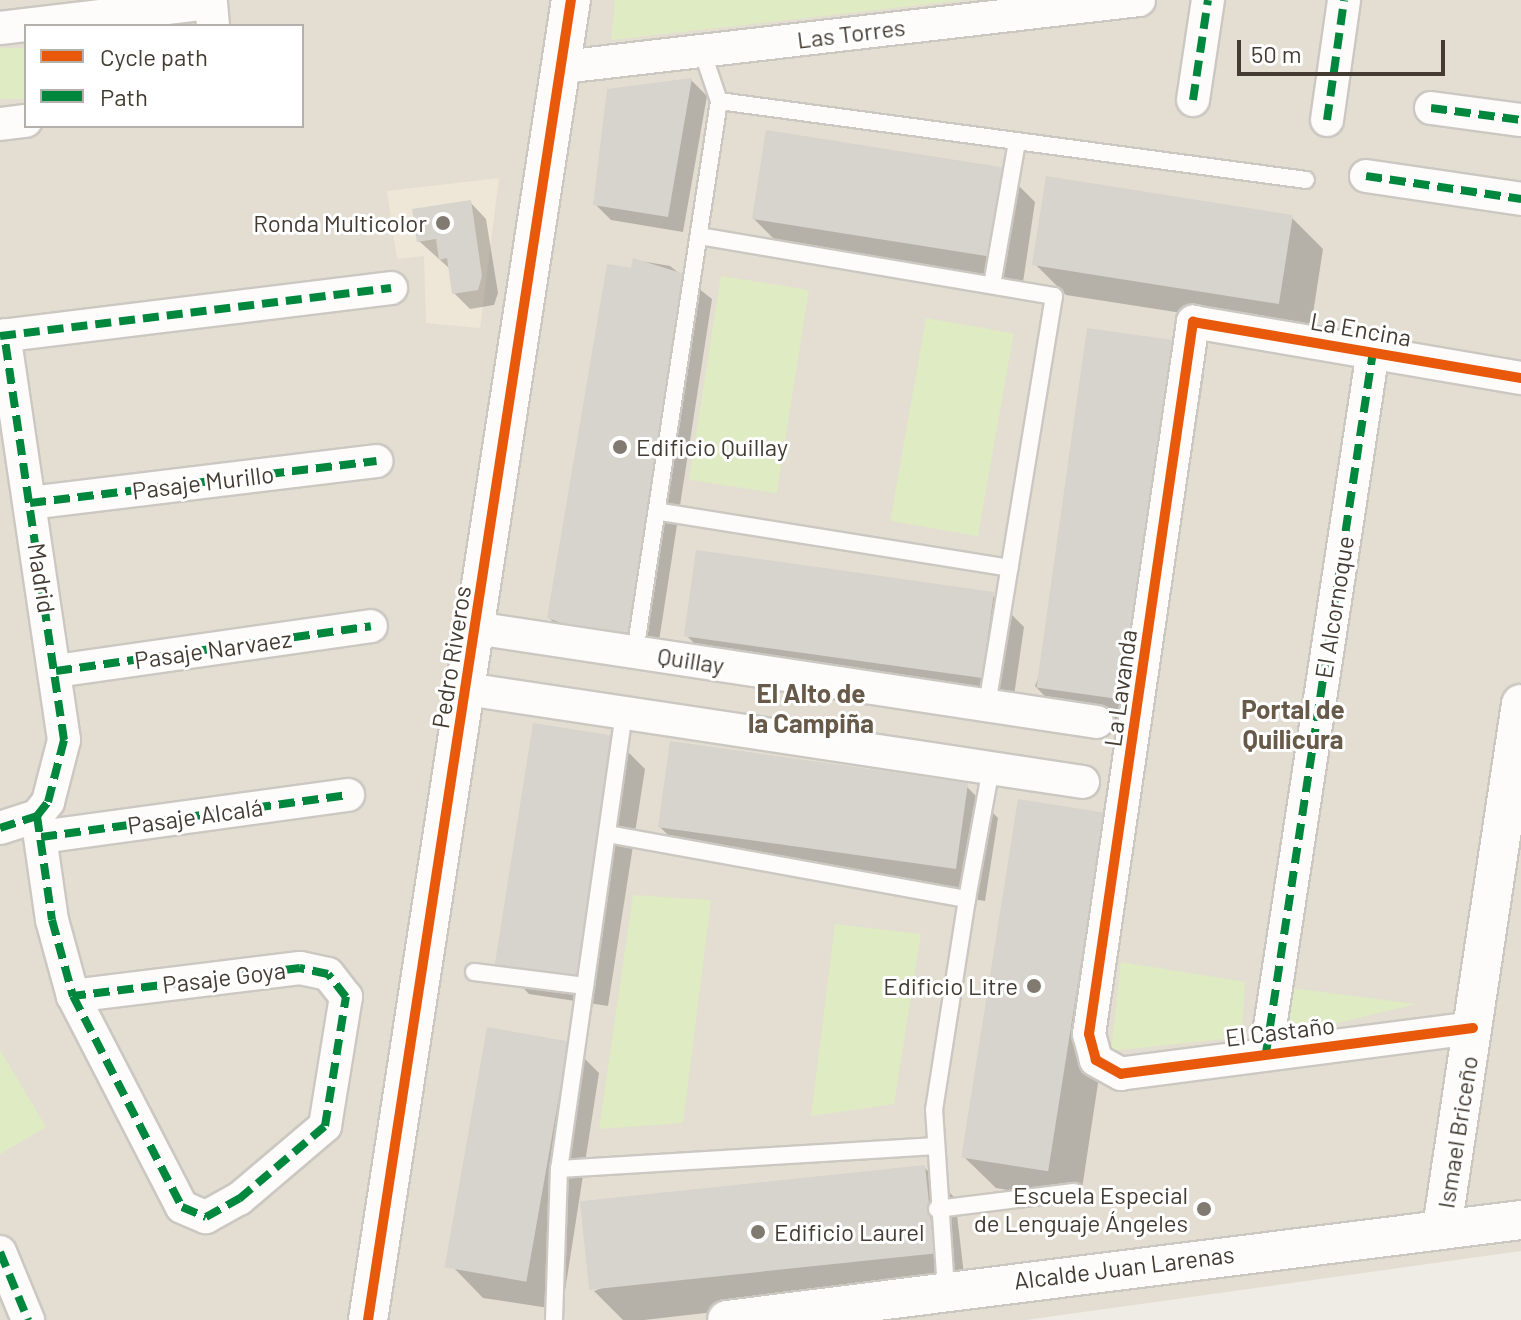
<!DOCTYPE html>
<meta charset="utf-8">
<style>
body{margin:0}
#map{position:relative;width:1521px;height:1320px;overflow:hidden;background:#efece6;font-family:Barlow,sans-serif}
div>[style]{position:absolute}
.residential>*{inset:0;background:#e4ded2}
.education>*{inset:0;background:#eee6d7}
.green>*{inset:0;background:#deebc3;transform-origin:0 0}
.shadow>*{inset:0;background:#0003}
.building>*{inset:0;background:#d7d3cd;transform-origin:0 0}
.roads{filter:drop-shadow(2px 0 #cbc8c2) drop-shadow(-2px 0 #cbc8c2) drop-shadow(0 2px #cbc8c2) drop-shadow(0 -2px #cbc8c2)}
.service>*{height:16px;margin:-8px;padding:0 8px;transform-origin:8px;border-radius:8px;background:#fdfcfb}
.minor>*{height:32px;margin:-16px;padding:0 16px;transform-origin:16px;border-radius:16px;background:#fdfcfb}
.tertiary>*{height:38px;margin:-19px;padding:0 19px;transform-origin:19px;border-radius:19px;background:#fdfcfb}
.quiet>*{height:8px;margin-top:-4px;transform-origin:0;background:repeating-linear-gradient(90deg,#00873e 0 16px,transparent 0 24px)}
.cycleway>*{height:10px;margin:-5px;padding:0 5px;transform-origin:5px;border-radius:5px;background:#e8590c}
.dots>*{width:22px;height:22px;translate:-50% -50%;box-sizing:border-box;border:4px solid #fff;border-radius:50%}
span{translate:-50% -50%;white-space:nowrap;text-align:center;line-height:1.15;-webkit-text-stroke:6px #fff;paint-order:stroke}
.street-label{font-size:24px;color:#443c32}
.poi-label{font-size:24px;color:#443c32}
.right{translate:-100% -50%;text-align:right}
.left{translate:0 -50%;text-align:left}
.neighbourhood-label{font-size:26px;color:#685a48;font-weight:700}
.legend{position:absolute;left:24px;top:24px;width:280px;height:104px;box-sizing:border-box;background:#fff;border:2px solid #b4b1ad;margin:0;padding:10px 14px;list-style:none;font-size:24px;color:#443c32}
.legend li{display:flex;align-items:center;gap:16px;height:40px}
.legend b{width:40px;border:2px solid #b4b1ad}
.scale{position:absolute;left:1237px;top:40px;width:208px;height:36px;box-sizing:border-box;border:4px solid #443c32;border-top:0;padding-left:10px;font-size:24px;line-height:28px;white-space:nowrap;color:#443c32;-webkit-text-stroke:6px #fff;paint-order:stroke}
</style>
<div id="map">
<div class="residential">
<i style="clip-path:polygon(evenodd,0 0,1521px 0,1521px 1251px,1026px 1320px,0 1320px,0 0,26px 26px,302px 26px,302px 126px,26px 126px,26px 26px)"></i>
</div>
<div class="education">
<i style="clip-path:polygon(499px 178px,480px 328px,426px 323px,424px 256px,397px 259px,387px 191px)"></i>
</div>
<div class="green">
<i style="clip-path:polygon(615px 0,964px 0,611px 40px)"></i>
<i style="left:26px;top:48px;width:51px;height:26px;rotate:90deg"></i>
<i style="left:721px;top:276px;width:89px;height:206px;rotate:9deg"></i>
<i style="left:926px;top:318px;width:89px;height:206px;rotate:10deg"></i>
<i style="clip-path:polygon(633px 895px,711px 900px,683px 1123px,599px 1129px)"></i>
<i style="clip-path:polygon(835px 924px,921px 934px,894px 1104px,811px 1116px)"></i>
<i style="clip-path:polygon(1121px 962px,1245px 982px,1242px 1037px,1111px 1051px)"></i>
<i style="clip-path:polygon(1283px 987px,1416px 1004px,1276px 1038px)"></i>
<i style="clip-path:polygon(0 1050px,46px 1127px,0 1154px)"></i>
</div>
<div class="shadow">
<i style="clip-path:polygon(691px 80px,707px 96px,683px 232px,611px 220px,595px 204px)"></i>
<i style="clip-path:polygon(1004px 171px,1035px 202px,1022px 289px,785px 250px,754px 219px)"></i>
<i style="clip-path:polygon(470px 202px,486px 219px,498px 293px,494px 305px,470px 309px,454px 293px,450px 269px,419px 241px)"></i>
<i style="clip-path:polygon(1292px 218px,1323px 249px,1310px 333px,1066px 295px,1035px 264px)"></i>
<i style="clip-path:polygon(635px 260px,670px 266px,712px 299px,657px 654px,571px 639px,549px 618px)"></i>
<i style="clip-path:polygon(1173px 343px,1204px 374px,1150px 730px,1065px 717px,1035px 686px)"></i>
<i style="clip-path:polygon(993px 596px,1024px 627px,1012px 710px,717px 666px,686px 635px)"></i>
<i style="clip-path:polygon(614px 738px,645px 769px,608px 1006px,529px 994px,499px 963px)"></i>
<i style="clip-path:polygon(967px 787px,998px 818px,985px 901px,690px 857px,659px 826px)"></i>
<i style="clip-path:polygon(1104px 815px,1134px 846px,1080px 1202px,996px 1188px,965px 1158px)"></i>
<i style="clip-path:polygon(568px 1042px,599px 1073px,562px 1310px,483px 1298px,453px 1267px)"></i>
<i style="clip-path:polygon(924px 1167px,955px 1198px,965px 1283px,644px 1320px,623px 1320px,594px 1291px)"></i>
</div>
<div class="building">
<i style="clip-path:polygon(692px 78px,668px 217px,593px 205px,607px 89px)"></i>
<i style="left:766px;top:130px;width:242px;height:90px;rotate:9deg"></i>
<i style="left:1046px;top:176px;width:250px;height:90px;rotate:9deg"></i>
<i style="clip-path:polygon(471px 200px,482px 276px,478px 290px,452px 294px,447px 258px,439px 260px,436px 239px,417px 242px,412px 209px)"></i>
<i style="clip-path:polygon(633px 258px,691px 276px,636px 633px,610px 631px,609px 639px,547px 618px,607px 264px,631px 268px)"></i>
<i style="left:1087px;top:328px;width:88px;height:363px;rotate:8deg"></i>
<i style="left:696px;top:550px;width:301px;height:87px;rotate:8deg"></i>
<i style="left:533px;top:723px;width:83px;height:244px;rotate:9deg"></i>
<i style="left:670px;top:741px;width:301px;height:87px;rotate:8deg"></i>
<i style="left:1018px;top:799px;width:88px;height:363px;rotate:9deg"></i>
<i style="left:487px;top:1027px;width:83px;height:244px;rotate:10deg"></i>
<i style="left:925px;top:1165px;width:89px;height:347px;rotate:84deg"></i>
</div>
<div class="roads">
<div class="service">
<i style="left:702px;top:51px;width:53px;rotate:71.2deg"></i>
<i style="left:719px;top:101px;width:592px;rotate:7.66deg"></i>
<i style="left:699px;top:236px;width:360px;rotate:9.6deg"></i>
<i style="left:1054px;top:296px;width:414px;rotate:99.3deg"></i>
<i style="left:992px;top:285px;width:145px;rotate:-80.1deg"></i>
<i style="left:661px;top:512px;width:353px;rotate:9.1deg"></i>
<i style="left:635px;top:652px;width:557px;rotate:-81.33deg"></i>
<i style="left:624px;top:713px;width:461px;rotate:98.1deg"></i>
<i style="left:559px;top:1169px;width:374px;rotate:-3.5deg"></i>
<i style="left:608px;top:834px;width:365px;rotate:10.3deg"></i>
<i style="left:967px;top:899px;width:213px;rotate:98.9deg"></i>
<i style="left:934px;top:1109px;width:180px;rotate:86.2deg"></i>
<i style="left:967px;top:899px;width:133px;rotate:-79.6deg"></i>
<i style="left:474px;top:972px;width:112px;rotate:7.2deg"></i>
<i style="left:937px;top:1209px;width:138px;rotate:-7.1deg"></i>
<i style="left:554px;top:1320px;width:151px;rotate:-88.1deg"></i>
</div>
<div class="minor">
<i style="left:0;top:28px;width:212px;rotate:-6.8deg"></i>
<i style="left:211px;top:3px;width:23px;rotate:85deg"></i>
<i style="left:563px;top:67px;width:580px;rotate:-6.63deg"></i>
<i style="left:1193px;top:100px;width:101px;rotate:-81.5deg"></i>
<i style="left:1431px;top:108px;width:91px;rotate:7.6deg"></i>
<i style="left:1327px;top:120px;width:121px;rotate:-81.9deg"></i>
<i style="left:0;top:124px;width:26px;rotate:-7deg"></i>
<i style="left:1366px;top:176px;width:157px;rotate:8.4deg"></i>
<i style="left:0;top:336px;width:394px;rotate:-7deg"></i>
<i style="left:30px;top:503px;width:349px;rotate:-6.9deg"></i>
<i style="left:475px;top:628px;width:629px;rotate:8.59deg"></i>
<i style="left:56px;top:671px;width:318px;rotate:-8.1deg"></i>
<i style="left:466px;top:689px;width:624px;rotate:8.57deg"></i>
<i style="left:37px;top:816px;width:105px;rotate:81.8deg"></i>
<i style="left:52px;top:920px;width:79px;rotate:74.6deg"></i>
<i style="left:73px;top:996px;width:237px;rotate:62.7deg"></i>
<i style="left:182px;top:1207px;width:26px;rotate:23deg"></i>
<i style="left:206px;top:1217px;width:38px;rotate:-29deg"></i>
<i style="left:239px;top:1199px;width:113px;rotate:-40.3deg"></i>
<i style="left:325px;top:1126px;width:131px;rotate:-80.8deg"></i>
<i style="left:346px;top:997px;width:29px;rotate:-128deg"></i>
<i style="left:328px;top:974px;width:29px;rotate:-168deg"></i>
<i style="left:300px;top:968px;width:229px;rotate:173deg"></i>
<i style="left:0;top:828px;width:39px;rotate:-18deg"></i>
<i style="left:37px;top:816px;width:18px;rotate:-52deg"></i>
<i style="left:48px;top:802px;width:64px;rotate:-75.5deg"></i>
<i style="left:64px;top:740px;width:409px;rotate:-98.4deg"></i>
<i style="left:41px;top:837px;width:310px;rotate:-7.8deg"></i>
<i style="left:1473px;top:1028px;width:355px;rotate:172.6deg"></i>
<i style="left:1121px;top:1074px;width:29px;rotate:-151deg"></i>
<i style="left:1096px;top:1060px;width:27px;rotate:-105deg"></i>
<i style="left:1089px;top:1034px;width:720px;rotate:-81.69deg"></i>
<i style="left:1193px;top:322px;width:333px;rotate:9.7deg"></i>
<i style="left:1266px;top:1053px;width:710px;rotate:-81.33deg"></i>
<i style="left:0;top:1252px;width:74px;rotate:67.6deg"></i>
</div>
<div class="tertiary">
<i style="left:1442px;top:1228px;width:530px;rotate:-81.43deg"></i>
<i style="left:368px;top:1320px;width:1336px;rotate:-81.26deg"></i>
<i style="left:727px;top:1320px;width:800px;rotate:-7.18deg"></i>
</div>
</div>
<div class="quiet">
<i style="left:1193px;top:100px;width:101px;rotate:-81.5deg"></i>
<i style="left:1431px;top:108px;width:91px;rotate:7.6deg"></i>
<i style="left:1327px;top:120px;width:121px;rotate:-81.9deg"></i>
<i style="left:1366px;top:176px;width:157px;rotate:8.4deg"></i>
<i style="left:0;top:336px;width:394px;rotate:-7deg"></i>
<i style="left:30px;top:503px;width:349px;rotate:-6.9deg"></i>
<i style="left:56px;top:671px;width:318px;rotate:-8.1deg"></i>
<i style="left:37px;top:816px;width:105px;rotate:81.8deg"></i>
<i style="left:52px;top:920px;width:79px;rotate:74.6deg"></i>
<i style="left:73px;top:996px;width:237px;rotate:62.7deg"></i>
<i style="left:182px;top:1207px;width:26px;rotate:23deg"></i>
<i style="left:206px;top:1217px;width:38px;rotate:-29deg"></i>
<i style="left:239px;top:1199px;width:113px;rotate:-40.3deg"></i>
<i style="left:325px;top:1126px;width:131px;rotate:-80.8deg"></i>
<i style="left:346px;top:997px;width:29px;rotate:-128deg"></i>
<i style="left:328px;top:974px;width:29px;rotate:-168deg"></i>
<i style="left:300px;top:968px;width:229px;rotate:173deg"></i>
<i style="left:0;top:828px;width:39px;rotate:-18deg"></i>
<i style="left:37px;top:816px;width:18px;rotate:-52deg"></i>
<i style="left:48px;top:802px;width:64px;rotate:-75.5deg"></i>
<i style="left:64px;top:740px;width:409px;rotate:-98.4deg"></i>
<i style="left:41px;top:837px;width:310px;rotate:-7.8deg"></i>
<i style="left:1266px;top:1053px;width:710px;rotate:-81.33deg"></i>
<i style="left:0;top:1252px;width:74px;rotate:67.6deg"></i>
</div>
<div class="cycleway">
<i style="left:1473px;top:1028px;width:355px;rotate:172.6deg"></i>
<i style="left:1121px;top:1074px;width:29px;rotate:-151deg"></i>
<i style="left:1096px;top:1060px;width:27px;rotate:-105deg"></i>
<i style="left:1089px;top:1034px;width:720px;rotate:-81.69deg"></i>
<i style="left:1193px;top:322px;width:333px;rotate:9.7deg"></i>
<i style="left:368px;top:1320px;width:1336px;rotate:-81.26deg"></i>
</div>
<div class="dots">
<i style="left:443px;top:223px;background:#807a71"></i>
<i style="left:620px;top:447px;background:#807a71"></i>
<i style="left:1034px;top:986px;background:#807a71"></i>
<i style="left:1204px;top:1209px;background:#807a71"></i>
<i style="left:758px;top:1232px;background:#807a71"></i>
</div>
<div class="street-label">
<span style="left:851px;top:33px;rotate:-7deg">Las Torres</span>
<span style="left:1361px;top:329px;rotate:10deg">La Encina</span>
<span style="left:203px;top:482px;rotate:-7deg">Pasaje Murillo</span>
<span style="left:42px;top:578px;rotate:81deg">Madrid</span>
<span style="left:1334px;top:607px;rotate:-81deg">El Alcornoque</span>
<span style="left:213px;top:649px;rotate:-8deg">Pasaje Narvaez</span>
<span style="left:451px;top:657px;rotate:-81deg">Pedro Riveros</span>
<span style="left:691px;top:660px;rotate:9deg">Quillay</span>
<span style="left:1120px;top:688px;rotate:-82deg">La Lavanda</span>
<span style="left:195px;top:816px;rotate:-8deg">Pasaje Alcalá</span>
<span style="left:224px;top:977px;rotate:-7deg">Pasaje Goya</span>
<span style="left:1280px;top:1031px;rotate:-7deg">El Castaño</span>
<span style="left:1457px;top:1132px;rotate:-81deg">Ismael Briceño</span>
<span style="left:1124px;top:1267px;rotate:-7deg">Alcalde Juan Larenas</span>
</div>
<div class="poi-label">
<span class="right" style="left:427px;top:223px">Ronda Multicolor</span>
<span class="left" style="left:636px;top:447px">Edificio Quillay</span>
<span class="right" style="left:1018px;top:986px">Edificio Litre</span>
<span class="right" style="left:1188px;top:1209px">Escuela Especial<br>de Lenguaje Ángeles</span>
<span class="left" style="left:774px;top:1232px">Edificio Laurel</span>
</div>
<div class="neighbourhood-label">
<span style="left:811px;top:708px">El Alto de<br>la Campiña</span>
<span style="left:1293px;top:724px">Portal de<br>Quilicura</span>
</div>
<ul class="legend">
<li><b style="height:10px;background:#e8590c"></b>Cycle path</li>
<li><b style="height:10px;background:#00873e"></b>Path</li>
</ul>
<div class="scale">50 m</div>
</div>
